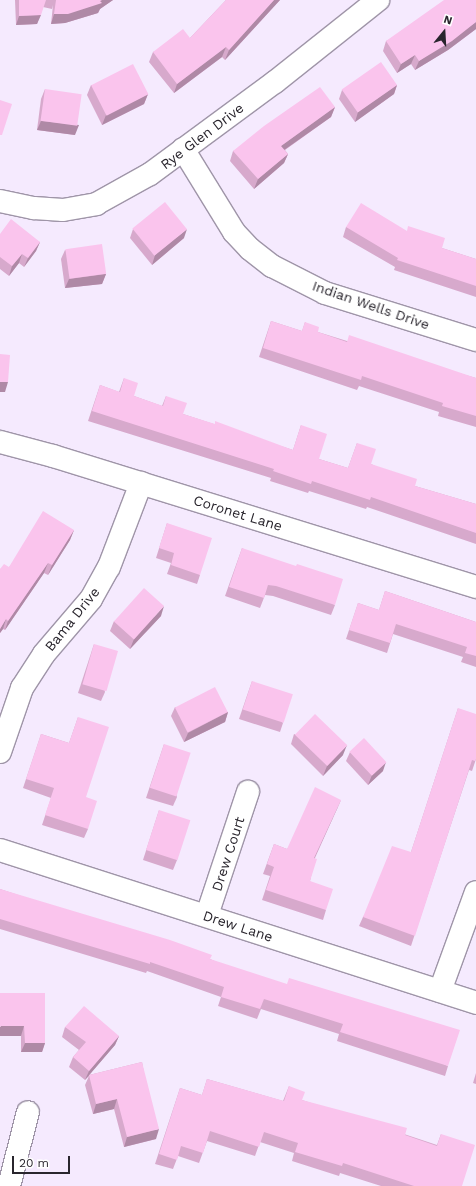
<!DOCTYPE html>
<style>
body{margin:0}
#map{position:relative;width:476px;height:1186px;overflow:hidden;background:#f5eafe;font-family:"Work Sans",sans-serif}
div>[style]{position:absolute}
.roads{filter:drop-shadow(1px 0 #9f95a8) drop-shadow(-1px 0 #9f95a8) drop-shadow(0 1px #9f95a8) drop-shadow(0 -1px #9f95a8)}
.minor>*{height:22px;margin:-11px;padding:0 11px;transform-origin:11px;border-radius:11px;background:#fff}
.wall>*{inset:0;background:#d7a9cc}
.shaded-wall>*{inset:0;background:#af89a6}
.building>*{inset:0;background:#fac4ed;transform-origin:0 0}
span{translate:-50% -50%;white-space:nowrap;text-align:center;line-height:1.15;-webkit-text-stroke:3px #fff;paint-order:stroke}
.street-label{font-size:14px;color:#29252d}
.north{position:absolute;left:424px;top:12px;width:40px;height:40px;-webkit-text-stroke:3px #fff;paint-order:stroke;rotate:18deg;font-size:11px;font-weight:700;line-height:16px;text-align:center;color:#29252d}
.north::after{content:'';display:block;margin:auto;width:14px;height:18px;background:#29252d;clip-path:polygon(50% 0,100% 100%,50% 72%,0 100%)}
.scale{position:absolute;left:12px;top:1156px;width:58px;height:18px;box-sizing:border-box;border:2px solid #29252d;border-top:0;padding-left:5px;font-size:12px;line-height:14px;white-space:nowrap;color:#29252d;-webkit-text-stroke:3px #fff;paint-order:stroke}
</style>
<div id="map">
<div class="roads">
<div class="minor">
<i style="left:183px;top:149px;width:97px;rotate:58.4deg"></i>
<i style="left:234px;top:232px;width:23px;rotate:47deg"></i>
<i style="left:250px;top:249px;width:28px;rotate:38deg"></i>
<i style="left:272px;top:266px;width:59px;rotate:27deg"></i>
<i style="left:325px;top:293px;width:158px;rotate:17.3deg"></i>
<i style="left:0;top:201px;width:35px;rotate:12deg"></i>
<i style="left:34px;top:208px;width:29px;rotate:4deg"></i>
<i style="left:63px;top:210px;width:34px;rotate:-10deg"></i>
<i style="left:96px;top:204px;width:62px;rotate:-29.1deg"></i>
<i style="left:150px;top:174px;width:155px;rotate:-36.4deg"></i>
<i style="left:275px;top:82px;width:132px;rotate:-38.5deg"></i>
<i style="left:0;top:442px;width:55px;rotate:14.8deg"></i>
<i style="left:53px;top:456px;width:443px;rotate:17.2deg"></i>
<i style="left:0;top:752px;width:68px;rotate:-71deg"></i>
<i style="left:22px;top:688px;width:40px;rotate:-57.1deg"></i>
<i style="left:44px;top:654px;width:72px;rotate:-49.5deg"></i>
<i style="left:91px;top:599px;width:37px;rotate:-61deg"></i>
<i style="left:109px;top:567px;width:90px;rotate:-69.1deg"></i>
<i style="left:0;top:850px;width:500px;rotate:17.8deg"></i>
<i style="left:207px;top:915px;width:130px;rotate:-71.6deg"></i>
<i style="left:440px;top:991px;width:105px;rotate:-70deg"></i>
<i style="left:9px;top:1186px;width:76px;rotate:-75.6deg"></i>
</div>
</div>
<div class="wall">
<i style="clip-path:polygon(15px 0,113px 0,100px 9px,98px 13px,65px 23px,51px 24px,53px 5px,52px 9px,43px 7px,37px 24px,16px 25px)"></i>
<i style="clip-path:polygon(226px 0,280px 0,225px 60px,222px 57px,174px 93px,149px 62px,153px 52px,190px 38px)"></i>
<i style="clip-path:polygon(476px 0,476px 29px,448px 50px,415px 70px,411px 64px,397px 73px,383px 51px,386px 41px)"></i>
<i style="clip-path:polygon(91px 85px,148px 94px,144px 104px,102px 125px,87px 95px)"></i>
<i style="clip-path:polygon(397px 85px,394px 94px,355px 122px,339px 99px,342px 90px)"></i>
<i style="clip-path:polygon(45px 89px,75px 135px,37px 130px,41px 99px)"></i>
<i style="clip-path:polygon(335px 107px,331px 117px,285px 150px,288px 154px,284px 163px,254px 189px,230px 161px,233px 151px)"></i>
<i style="clip-path:polygon(346px 227px,407px 231px,442px 248px,476px 259px,476px 297px,394px 270px,395px 267px,343px 237px)"></i>
<i style="clip-path:polygon(133px 229px,184px 238px,152px 265px,130px 238px)"></i>
<i style="clip-path:polygon(0 234px,40px 242px,36px 251px,24px 267px,19px 263px,9px 276px,0 269px)"></i>
<i style="clip-path:polygon(65px 250px,106px 274px,102px 284px,65px 288px,61px 259px)"></i>
<i style="clip-path:polygon(271px 321px,302px 331px,305px 322px,318px 332px,347px 341px,476px 378px,476px 427px,438px 416px,439px 412px,359px 386px,357px 390px,259px 357px)"></i>
<i style="clip-path:polygon(124px 378px,134px 396px,162px 406px,166px 396px,183px 414px,293px 450px,301px 425px,319px 459px,348px 468px,357px 443px,371px 464px,415px 486px,476px 504px,476px 544px,367px 507px,366px 509px,309px 491px,308px 493px,270px 481px,271px 478px,88px 421px,100px 385px,119px 392px)"></i>
<i style="clip-path:polygon(167px 523px,200px 575px,197px 584px,167px 574px,171px 563px,156px 558px)"></i>
<i style="clip-path:polygon(74px 530px,70px 540px,48px 575px,44px 573px,5px 630px,3px 629px,0 633px,0 569px,9px 567px)"></i>
<i style="clip-path:polygon(242px 548px,335px 605px,331px 615px,273px 596px,265px 595px,260px 608px,225px 596px)"></i>
<i style="clip-path:polygon(385px 591px,476px 622px,476px 667px,461px 662px,463px 657px,393px 634px,387px 653px,346px 639px,358px 603px,379px 610px)"></i>
<i style="clip-path:polygon(161px 616px,130px 649px,110px 631px,114px 621px)"></i>
<i style="clip-path:polygon(94px 644px,105px 692px,101px 701px,78px 693px)"></i>
<i style="clip-path:polygon(252px 681px,283px 723px,280px 732px,239px 719px)"></i>
<i style="clip-path:polygon(175px 707px,228px 712px,225px 722px,184px 742px,171px 716px)"></i>
<i style="clip-path:polygon(458px 708px,476px 759px,472px 771px,469px 770px,411px 946px,359px 926px,363px 917px,411px 852px)"></i>
<i style="clip-path:polygon(78px 717px,86px 797px,88px 829px,84px 838px,42px 825px,51px 798px,23px 788px,41px 734px,69px 743px)"></i>
<i style="clip-path:polygon(294px 734px,343px 755px,323px 776px,291px 744px)"></i>
<i style="clip-path:polygon(164px 744px,177px 797px,173px 806px,146px 798px)"></i>
<i style="clip-path:polygon(350px 752px,383px 771px,368px 785px,346px 761px)"></i>
<i style="clip-path:polygon(341px 800px,337px 809px,315px 858px,310px 881px,326px 910px,323px 920px,262px 900px,270px 876px,263px 874px,274px 844px,287px 849px)"></i>
<i style="clip-path:polygon(159px 810px,177px 860px,173px 870px,143px 860px)"></i>
<i style="clip-path:polygon(0 889px,210px 959px,448px 1066px,445px 1076px,337px 1041px,339px 1034px,261px 1009px,257px 1019px,218px 1006px,221px 997px,147px 971px,146px 973px,0 929px)"></i>
<i style="clip-path:polygon(0 993px,45px 1043px,42px 1052px,21px 1052px,21px 1036px)"></i>
<i style="clip-path:polygon(65px 1027px,119px 1036px,115px 1045px,89px 1075px,142px 1062px,156px 1139px,124px 1147px,114px 1109px,93px 1114px,85px 1085px,89px 1076px,85px 1080px,69px 1067px,73px 1057px,79px 1050px,62px 1037px)"></i>
<i style="clip-path:polygon(476px 1073px,476px 1084px,473px 1083px)"></i>
<i style="clip-path:polygon(207px 1079px,283px 1101px,289px 1086px,302px 1100px,437px 1145px,441px 1134px,462px 1186px,381px 1186px,340px 1173px,339px 1176px,292px 1161px,294px 1153px,260px 1142px,255px 1156px,207px 1141px,199px 1163px,178px 1156px,173px 1169px,155px 1164px,180px 1088px,202px 1095px)"></i>
</div>
<div class="shaded-wall">
<i style="clip-path:polygon(102px 0,113px 0,100px 9px,98px 13px,65px 23px,51px 24px,54px 14px)"></i>
<i style="clip-path:polygon(274px 0,280px 0,225px 60px,229px 50px)"></i>
<i style="clip-path:polygon(41px 15px,37px 24px,16px 25px,19px 16px)"></i>
<i style="clip-path:polygon(476px 22px,476px 29px,448px 50px,415px 70px,419px 61px)"></i>
<i style="clip-path:polygon(226px 47px,222px 57px,174px 93px,177px 84px)"></i>
<i style="clip-path:polygon(415px 55px,411px 64px,397px 73px,401px 64px)"></i>
<i style="clip-path:polygon(397px 85px,394px 94px,355px 122px,358px 112px)"></i>
<i style="clip-path:polygon(148px 94px,144px 104px,102px 125px,106px 115px)"></i>
<i style="clip-path:polygon(335px 107px,331px 117px,277px 155px,281px 146px)"></i>
<i style="clip-path:polygon(41px 121px,79px 125px,75px 135px,37px 130px)"></i>
<i style="clip-path:polygon(288px 154px,284px 163px,254px 189px,258px 179px)"></i>
<i style="clip-path:polygon(187px 229px,184px 238px,152px 265px,155px 255px)"></i>
<i style="clip-path:polygon(40px 242px,36px 251px,24px 267px,28px 258px)"></i>
<i style="clip-path:polygon(22px 254px,19px 263px,9px 276px,12px 266px)"></i>
<i style="clip-path:polygon(106px 274px,102px 284px,65px 288px,69px 279px)"></i>
<i style="clip-path:polygon(0 382px,8px 382px,5px 392px,0 392px)"></i>
<i style="clip-path:polygon(74px 530px,70px 540px,48px 575px,52px 565px)"></i>
<i style="clip-path:polygon(48px 563px,44px 573px,5px 630px,8px 621px)"></i>
<i style="clip-path:polygon(164px 606px,161px 616px,130px 649px,134px 639px)"></i>
<i style="clip-path:polygon(6px 619px,3px 629px,0 633px,0 629px)"></i>
<i style="clip-path:polygon(228px 712px,225px 722px,184px 742px,188px 733px)"></i>
<i style="clip-path:polygon(347px 745px,343px 755px,323px 776px,327px 766px)"></i>
<i style="clip-path:polygon(386px 762px,383px 771px,368px 785px,372px 775px)"></i>
<i style="clip-path:polygon(341px 800px,337px 809px,310px 867px,314px 858px)"></i>
<i style="clip-path:polygon(1px 1026px,24px 1026px,21px 1036px,0 1036px,0 1027px)"></i>
<i style="clip-path:polygon(119px 1036px,115px 1045px,85px 1080px,89px 1071px)"></i>
<i style="clip-path:polygon(25px 1043px,45px 1043px,42px 1052px,21px 1052px)"></i>
<i style="clip-path:polygon(117px 1099px,114px 1109px,93px 1114px,96px 1104px)"></i>
<i style="clip-path:polygon(159px 1129px,156px 1139px,124px 1147px,127px 1137px)"></i>
</div>
<div class="building">
<i style="clip-path:polygon(19px 0,46px 0,41px 15px,19px 16px)"></i>
<i style="clip-path:polygon(56px 0,102px 0,100px 1px,102px 3px,68px 14px,54px 14px)"></i>
<i style="clip-path:polygon(226px 0,274px 0,229px 50px,226px 47px,177px 84px,153px 52px,183px 29px,190px 38px)"></i>
<i style="clip-path:polygon(444px 0,476px 0,476px 22px,452px 41px,419px 61px,415px 55px,401px 64px,386px 41px)"></i>
<i style="left:381px;top:62px;width:28px;height:48px;rotate:55deg"></i>
<i style="left:133px;top:64px;width:34px;height:47px;rotate:63deg"></i>
<i style="clip-path:polygon(320px 87px,335px 107px,281px 146px,288px 154px,258px 179px,233px 151px,264px 126px)"></i>
<i style="left:45px;top:89px;width:37px;height:32px;rotate:8deg"></i>
<i style="clip-path:polygon(0 100px,12px 104px,2px 135px,0 135px)"></i>
<i style="left:165px;top:202px;width:35px;height:42px;rotate:51deg"></i>
<i style="clip-path:polygon(361px 203px,407px 231px,408px 226px,445px 238px,442px 248px,476px 259px,476px 286px,397px 260px,398px 258px,346px 227px)"></i>
<i style="clip-path:polygon(11px 219px,40px 242px,28px 258px,22px 254px,12px 266px,0 257px,0 234px)"></i>
<i style="left:102px;top:244px;width:30px;height:37px;rotate:82deg"></i>
<i style="clip-path:polygon(271px 321px,302px 331px,305px 322px,319px 327px,318px 332px,347px 342px,349px 335px,476px 378px,476px 416px,442px 406px,443px 403px,362px 376px,361px 380px,263px 348px)"></i>
<i style="clip-path:polygon(0 354px,10px 355px,8px 382px,0 382px)"></i>
<i style="clip-path:polygon(124px 378px,138px 383px,134px 396px,163px 406px,166px 396px,187px 403px,183px 414px,215px 424px,215px 421px,293px 450px,301px 425px,327px 434px,319px 459px,348px 468px,357px 443px,376px 449px,371px 464px,417px 479px,415px 486px,476px 504px,476px 533px,371px 497px,370px 500px,312px 481px,311px 484px,273px 471px,274px 469px,92px 411px,100px 385px,120px 392px)"></i>
<i style="clip-path:polygon(43px 511px,74px 530px,52px 565px,48px 563px,8px 621px,6px 619px,0 629px,0 569px,4px 564px,9px 567px)"></i>
<i style="clip-path:polygon(167px 523px,212px 538px,200px 575px,171px 565px,174px 553px,159px 548px)"></i>
<i style="clip-path:polygon(242px 548px,296px 566px,297px 564px,343px 579px,335px 605px,276px 586px,268px 585px,264px 598px,229px 587px)"></i>
<i style="left:144px;top:588px;width:27px;height:45px;rotate:42deg"></i>
<i style="clip-path:polygon(385px 591px,476px 622px,476px 656px,465px 653px,467px 647px,396px 624px,390px 643px,349px 630px,358px 603px,379px 610px)"></i>
<i style="left:94px;top:644px;width:25px;height:42px;rotate:16deg"></i>
<i style="left:252px;top:681px;width:43px;height:30px;rotate:18deg"></i>
<i style="left:215px;top:687px;width:28px;height:45px;rotate:63deg"></i>
<i style="clip-path:polygon(458px 708px,476px 714px,476px 759px,475px 761px,472px 760px,415px 936px,363px 917px,392px 846px,411px 852px)"></i>
<i style="left:315px;top:714px;width:45px;height:29px;rotate:44deg"></i>
<i style="clip-path:polygon(78px 717px,109px 727px,86px 797px,97px 801px,88px 829px,45px 815px,54px 788px,26px 779px,41px 734px,69px 743px)"></i>
<i style="left:364px;top:738px;width:33px;height:20px;rotate:47deg"></i>
<i style="left:164px;top:744px;width:28px;height:46px;rotate:18deg"></i>
<i style="clip-path:polygon(315px 787px,341px 800px,314px 858px,317px 859px,310px 881px,333px 889px,326px 910px,266px 890px,274px 867px,267px 864px,274px 844px,287px 849px)"></i>
<i style="left:159px;top:810px;width:33px;height:42px;rotate:18deg"></i>
<i style="clip-path:polygon(0 889px,170px 940px,212px 955px,210px 959px,287px 984px,289px 978px,460px 1030px,448px 1066px,340px 1032px,343px 1024px,264px 999px,260px 1009px,221px 997px,224px 987px,150px 962px,150px 964px,0 919px)"></i>
<i style="clip-path:polygon(0 993px,45px 993px,45px 1043px,25px 1043px,24px 1026px,1px 1026px,0 1027px)"></i>
<i style="clip-path:polygon(84px 1006px,119px 1036px,89px 1071px,73px 1057px,86px 1042px,65px 1027px)"></i>
<i style="clip-path:polygon(142px 1062px,159px 1129px,127px 1137px,117px 1099px,96px 1104px,89px 1075px)"></i>
<i style="clip-path:polygon(207px 1079px,284px 1101px,289px 1086px,305px 1092px,302px 1100px,407px 1128px,405px 1135px,437px 1146px,441px 1134px,475px 1145px,462px 1186px,414px 1186px,343px 1163px,342px 1166px,295px 1152px,298px 1143px,264px 1132px,259px 1147px,210px 1131px,203px 1153px,181px 1146px,177px 1160px,159px 1154px,180px 1088px,202px 1095px)"></i>
</div>
<div class="street-label">
<span style="left:202px;top:136px;rotate:-37deg">Rye Glen Drive</span>
<span style="left:371px;top:305px;rotate:19deg">Indian Wells Drive</span>
<span style="left:238px;top:513px;rotate:17deg">Coronet Lane</span>
<span style="left:72px;top:619px;rotate:-51deg">Bama Drive</span>
<span style="left:228px;top:854px;rotate:-72deg">Drew Court</span>
<span style="left:238px;top:926px;rotate:18deg">Drew Lane</span>
</div>
<div class="north">N</div>
<div class="scale">20 m</div>
</div>
